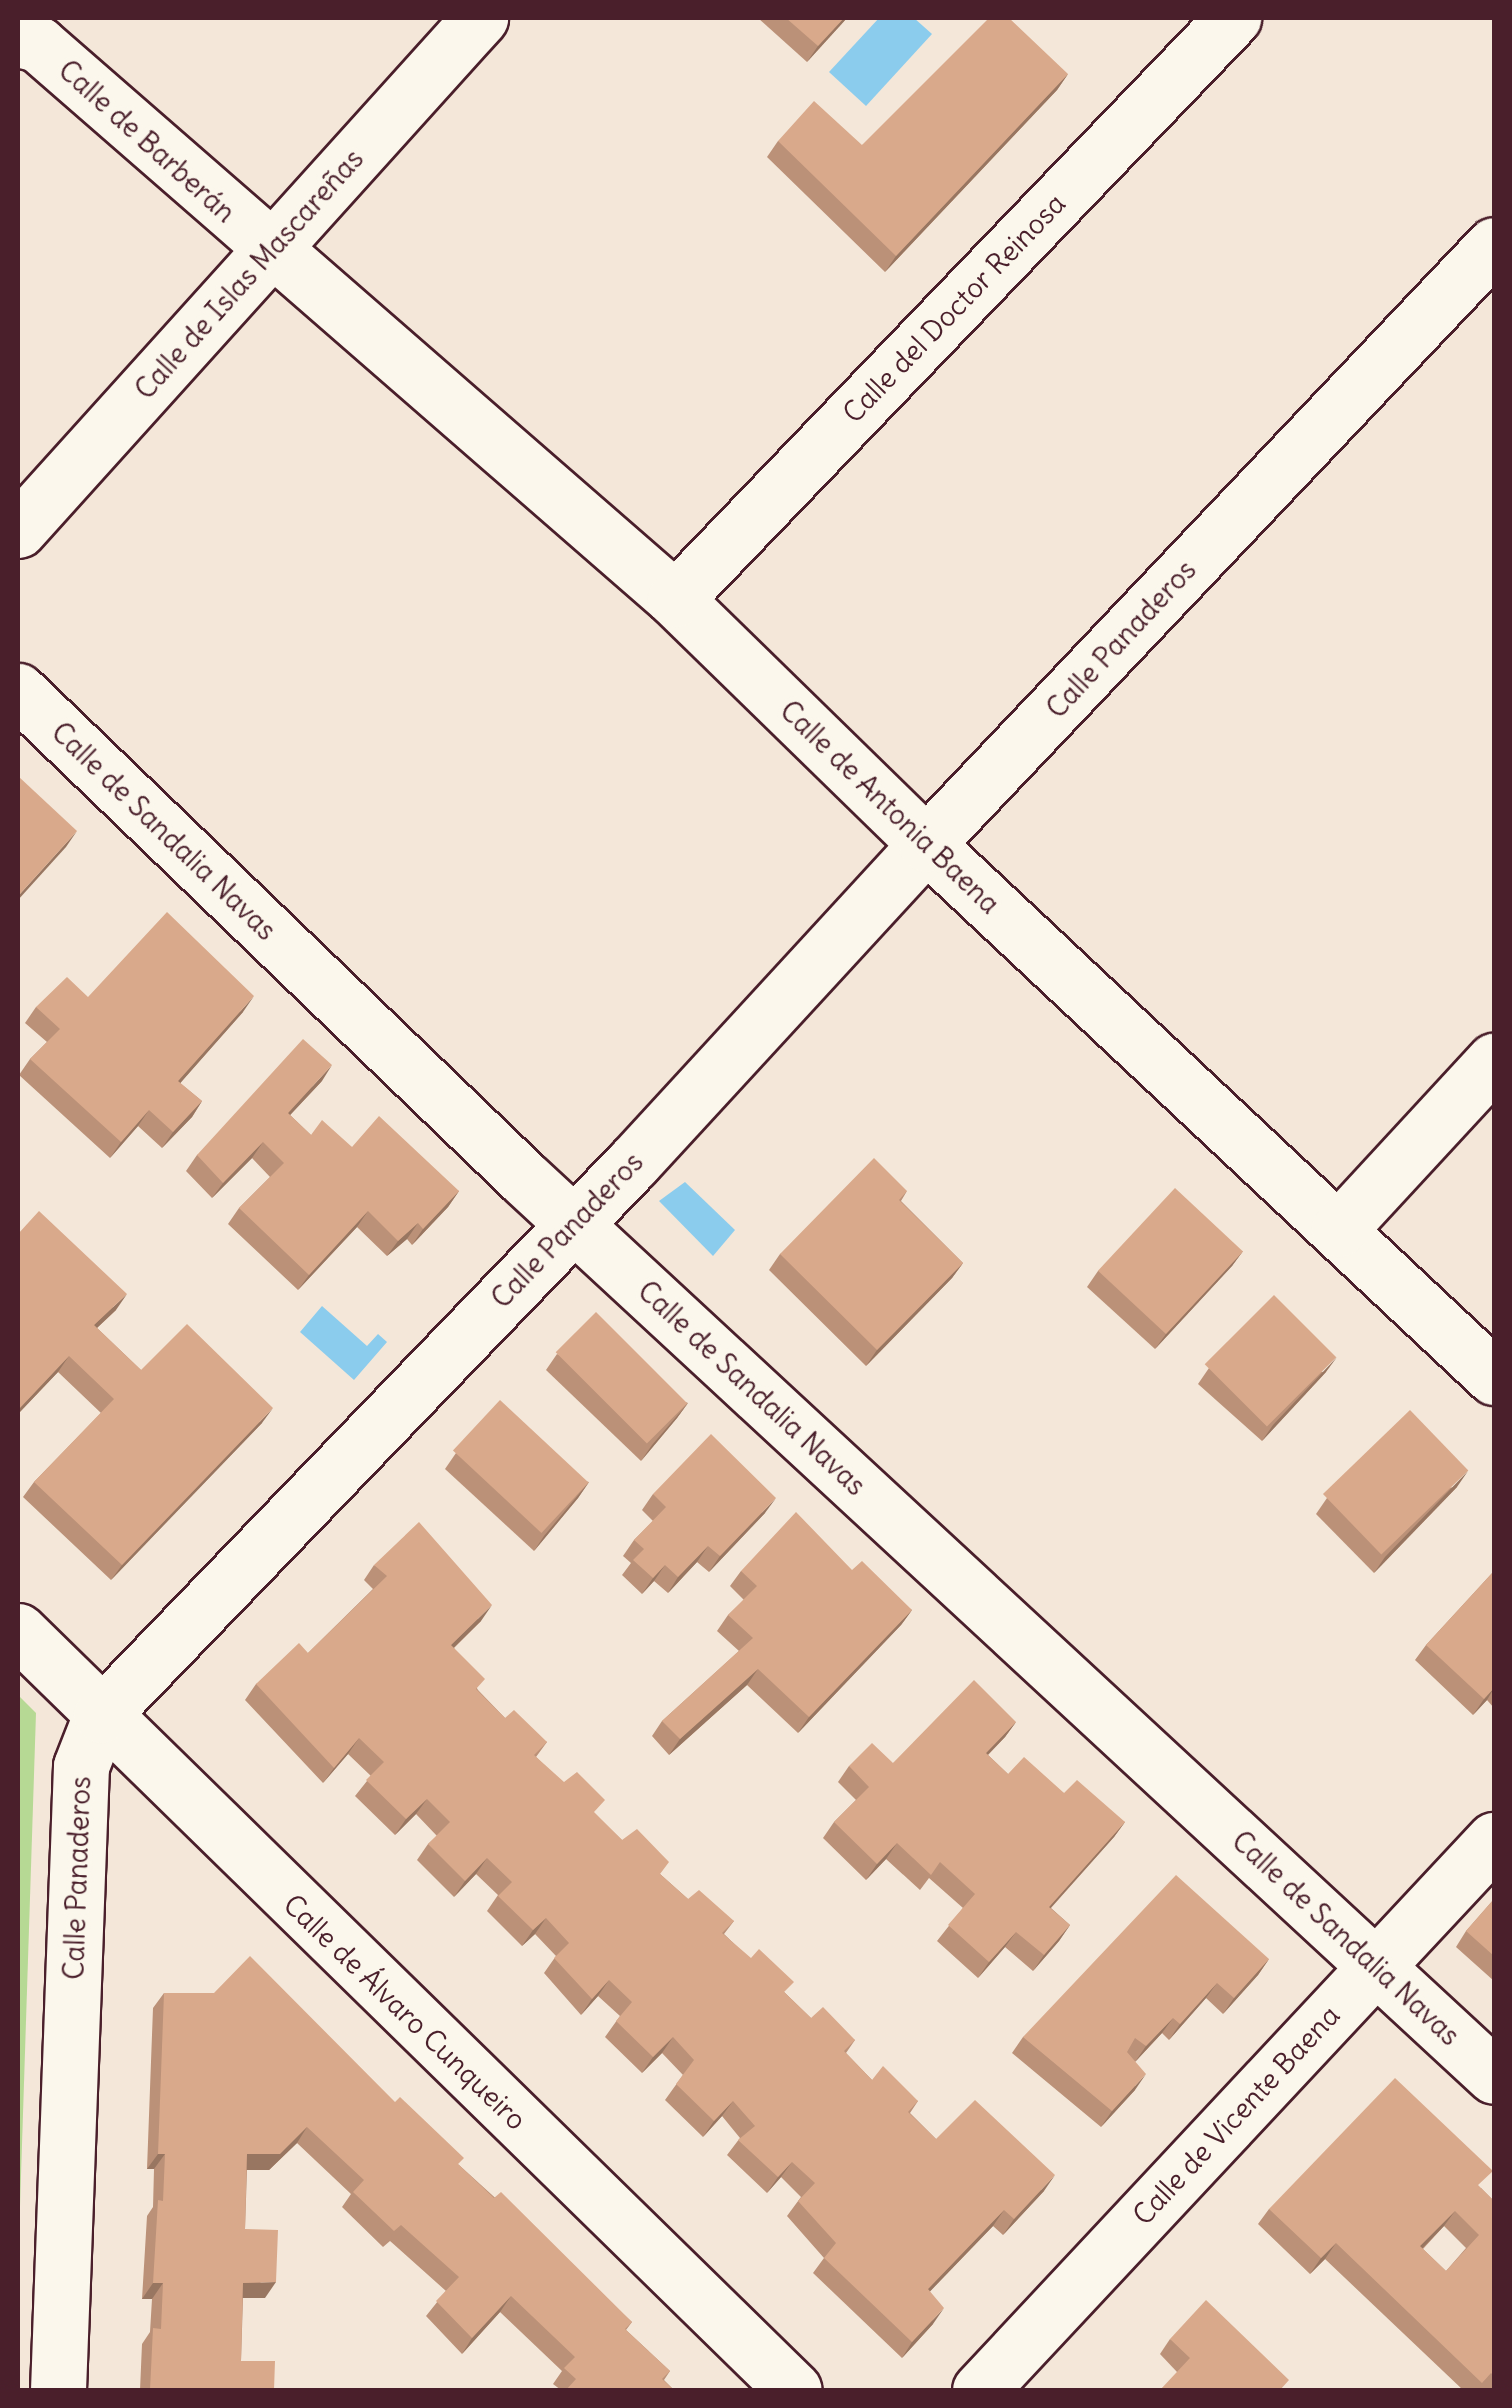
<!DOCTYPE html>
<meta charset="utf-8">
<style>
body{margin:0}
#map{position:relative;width:1512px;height:2408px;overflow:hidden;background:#f4e7d9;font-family:Delius,sans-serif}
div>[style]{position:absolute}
.green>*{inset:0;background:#b6d994}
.water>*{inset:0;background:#8bcced}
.roads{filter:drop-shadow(2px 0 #4a1f2b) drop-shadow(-2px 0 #4a1f2b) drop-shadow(0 2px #4a1f2b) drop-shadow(0 -2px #4a1f2b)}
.minor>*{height:55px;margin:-27.5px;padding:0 27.5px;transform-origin:27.5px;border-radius:27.5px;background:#fbf7ec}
.wall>*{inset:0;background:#bb9178}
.shaded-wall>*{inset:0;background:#987661}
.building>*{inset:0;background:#d9a98b;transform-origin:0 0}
span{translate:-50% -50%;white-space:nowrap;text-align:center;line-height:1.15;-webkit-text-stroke:10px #fbf7ec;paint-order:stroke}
.street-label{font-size:28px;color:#4a1f2b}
.frame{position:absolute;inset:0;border:20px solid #4a1f2b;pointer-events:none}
</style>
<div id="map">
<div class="green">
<i style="clip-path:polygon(18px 1695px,36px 1713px,18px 2268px)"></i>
</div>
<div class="water">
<i style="clip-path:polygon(879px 18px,914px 18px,932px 34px,866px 106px,829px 72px)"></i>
<i style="clip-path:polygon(685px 1182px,735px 1230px,713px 1256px,659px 1201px)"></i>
<i style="clip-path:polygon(322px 1306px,367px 1346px,378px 1334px,387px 1342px,354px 1380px,300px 1332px)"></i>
</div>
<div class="roads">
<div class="minor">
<i style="left:18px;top:39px;width:21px;rotate:14deg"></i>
<i style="left:38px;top:44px;width:845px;rotate:41.06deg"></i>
<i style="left:675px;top:599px;width:351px;rotate:44.3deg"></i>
<i style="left:926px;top:844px;width:779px;rotate:43.18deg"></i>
<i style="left:18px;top:530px;width:690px;rotate:-47.94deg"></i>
<i style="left:675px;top:599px;width:806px;rotate:-46.16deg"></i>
<i style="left:18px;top:691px;width:704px;rotate:43.91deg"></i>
<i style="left:525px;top:1179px;width:1320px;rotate:42.79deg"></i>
<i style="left:1339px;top:1229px;width:229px;rotate:-47.3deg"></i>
<i style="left:18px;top:1631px;width:1085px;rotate:44.37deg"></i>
<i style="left:58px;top:2390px;width:624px;rotate:-87.89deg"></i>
<i style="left:81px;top:1766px;width:55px;rotate:-68.6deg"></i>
<i style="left:101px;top:1715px;width:767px;rotate:-46.06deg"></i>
<i style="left:633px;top:1163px;width:433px;rotate:-47.4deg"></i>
<i style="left:926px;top:844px;width:825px;rotate:-46.52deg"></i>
<i style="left:980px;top:2390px;width:753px;rotate:-46.94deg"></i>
</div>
</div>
<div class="wall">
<i style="clip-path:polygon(758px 18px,847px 18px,807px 62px)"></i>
<i style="clip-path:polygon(1068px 74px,1057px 90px,885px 272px,767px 157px,778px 141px,862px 145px)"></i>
<i style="clip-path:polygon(88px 997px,243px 1012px,180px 1083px,202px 1101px,192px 1117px,162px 1148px,138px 1126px,110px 1158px,19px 1075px,30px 1059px,47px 1042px,25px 1023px,36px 1007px)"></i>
<i style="clip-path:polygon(322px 1081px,290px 1115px,311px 1135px,352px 1147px,459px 1191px,448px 1207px,412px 1245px,407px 1239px,387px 1256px,357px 1227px,298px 1290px,228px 1224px,239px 1208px,270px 1177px,252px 1158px,212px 1198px,186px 1171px,197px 1155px)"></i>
<i style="clip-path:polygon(907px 1191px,901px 1201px,963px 1263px,952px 1278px,866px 1366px,769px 1270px,780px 1254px)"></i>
<i style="clip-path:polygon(18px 1234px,116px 1310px,97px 1328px,141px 1370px,262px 1423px,111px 1580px,23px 1497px,34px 1482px,101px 1413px,58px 1372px,18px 1414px)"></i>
<i style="clip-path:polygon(1243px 1251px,1232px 1266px,1155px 1349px,1087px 1287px,1098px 1271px)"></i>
<i style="clip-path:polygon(557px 1354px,688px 1403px,677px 1418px,641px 1461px,546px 1370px)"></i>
<i style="clip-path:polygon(1209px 1368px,1326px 1372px,1262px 1441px,1198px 1384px)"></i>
<i style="clip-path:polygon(456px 1453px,589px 1482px,578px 1498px,534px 1551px,445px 1469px)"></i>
<i style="clip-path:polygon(1457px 1487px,1374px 1573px,1316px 1514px,1327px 1498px)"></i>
<i style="clip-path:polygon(653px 1494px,765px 1513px,709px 1572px,697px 1562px,668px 1593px,654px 1581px,642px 1594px,622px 1575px,631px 1563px,623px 1556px,634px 1540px,653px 1521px,642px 1510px)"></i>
<i style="clip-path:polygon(374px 1565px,481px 1621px,454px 1648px,478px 1690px,505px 1718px,547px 1742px,536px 1757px,622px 1840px,688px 1899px,734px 1921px,724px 1934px,811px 2018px,855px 2040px,846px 2053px,872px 2080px,918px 2101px,910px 2113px,936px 2139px,1044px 2191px,1003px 2235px,993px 2226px,930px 2291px,933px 2324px,902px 2358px,813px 2273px,824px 2258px,787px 2216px,801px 2197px,781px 2177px,767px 2193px,727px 2155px,740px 2138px,722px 2116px,703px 2137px,665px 2100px,683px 2075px,662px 2053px,642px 2073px,605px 2037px,620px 2016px,598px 1996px,581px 2015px,544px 1973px,556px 1956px,535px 1934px,522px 1946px,487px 1911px,498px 1895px,476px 1874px,454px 1897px,417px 1860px,428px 1844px,437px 1836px,416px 1814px,395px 1835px,355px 1796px,371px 1776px,348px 1754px,323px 1783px,245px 1700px,256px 1684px,308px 1653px,373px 1589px,364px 1580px)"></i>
<i style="clip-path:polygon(852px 1570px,912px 1610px,901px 1625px,798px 1733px,747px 1685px,669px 1755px,652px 1736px,662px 1721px,739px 1651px,717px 1631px,728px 1615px,744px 1600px,730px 1586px,741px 1571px)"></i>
<i style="clip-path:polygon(1494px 1571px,1494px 1708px,1487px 1700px,1473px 1715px,1415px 1660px,1426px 1645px)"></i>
<i style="clip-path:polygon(1016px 1722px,1005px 1737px,988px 1755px,1008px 1774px,1064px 1793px,1125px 1822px,1114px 1837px,1051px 1908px,1070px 1925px,1059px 1941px,1033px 1971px,1005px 1947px,978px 1978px,937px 1941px,963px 1908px,929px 1878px,920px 1890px,886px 1859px,866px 1880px,823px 1838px,834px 1822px,856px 1800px,838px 1782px,849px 1766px,893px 1763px)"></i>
<i style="clip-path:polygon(1494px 1899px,1494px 1981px,1456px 1947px,1466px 1931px)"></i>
<i style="clip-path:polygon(1269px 1959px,1258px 1975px,1223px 2014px,1206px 1998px,1169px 2040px,1162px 2033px,1135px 2062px,1135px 2090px,1101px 2127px,1012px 2053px,1023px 2037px)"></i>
<i style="clip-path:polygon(164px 1993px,459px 2165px,632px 2322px,626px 2330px,670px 2371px,664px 2380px,674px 2390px,561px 2390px,553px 2384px,562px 2371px,500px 2312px,462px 2354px,426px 2316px,446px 2291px,390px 2241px,383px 2247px,342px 2207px,351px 2194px,297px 2143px,269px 2170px,247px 2170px,245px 2229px,265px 2298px,243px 2298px,241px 2361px,274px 2390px,140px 2390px,142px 2344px,150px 2332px,152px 2299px,142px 2299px,147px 2216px,153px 2207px,154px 2169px,147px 2169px,153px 2008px)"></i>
<i style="clip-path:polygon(evenodd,1481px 2188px,1494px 2201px,1494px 2390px,1482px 2390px,1480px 2389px,1479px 2390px,1463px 2390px,1325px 2259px,1310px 2274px,1258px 2224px,1269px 2209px,1481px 2188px,1444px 2226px,1466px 2248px,1446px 2271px,1423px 2249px,1444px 2226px)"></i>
<i style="clip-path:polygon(1170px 2339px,1282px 2390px,1177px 2372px,1160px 2354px)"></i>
</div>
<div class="shaded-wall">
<i style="clip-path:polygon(844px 18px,847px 18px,807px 62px,818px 46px)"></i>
<i style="clip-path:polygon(1068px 74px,1057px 90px,885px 272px,896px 256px)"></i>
<i style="clip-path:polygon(77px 831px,66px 847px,18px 900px,19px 895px)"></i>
<i style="clip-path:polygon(254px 996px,243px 1012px,168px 1097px,178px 1081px)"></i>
<i style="clip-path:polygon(332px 1065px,322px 1081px,277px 1129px,288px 1113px)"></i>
<i style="clip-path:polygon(202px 1101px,192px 1117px,162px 1148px,173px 1132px)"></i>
<i style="clip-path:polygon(149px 1110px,138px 1126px,110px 1158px,121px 1142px)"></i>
<i style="clip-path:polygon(263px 1142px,252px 1158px,212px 1198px,223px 1183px)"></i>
<i style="clip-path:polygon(459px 1191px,448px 1207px,412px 1245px,423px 1229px)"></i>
<i style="clip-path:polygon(368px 1211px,357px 1227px,298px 1290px,309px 1275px)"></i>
<i style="clip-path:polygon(418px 1223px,407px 1239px,387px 1256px,398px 1241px)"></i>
<i style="clip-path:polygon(1243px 1251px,1232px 1266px,1155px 1349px,1166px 1334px)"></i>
<i style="clip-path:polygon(963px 1263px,952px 1278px,866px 1366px,877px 1350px)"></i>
<i style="clip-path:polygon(127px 1294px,116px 1310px,83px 1341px,94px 1325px)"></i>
<i style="clip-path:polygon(69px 1356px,58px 1372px,18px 1414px,18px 1410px)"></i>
<i style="clip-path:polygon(1337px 1357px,1326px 1372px,1262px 1441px,1273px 1425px)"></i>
<i style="clip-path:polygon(688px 1403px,677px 1418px,641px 1461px,652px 1445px)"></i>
<i style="clip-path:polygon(273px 1408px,262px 1423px,111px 1580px,122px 1565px)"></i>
<i style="clip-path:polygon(1468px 1471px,1457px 1487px,1374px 1573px,1385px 1557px)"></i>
<i style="clip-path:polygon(589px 1482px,578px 1498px,534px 1551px,544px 1536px)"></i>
<i style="clip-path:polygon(776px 1498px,765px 1513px,709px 1572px,720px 1556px)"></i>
<i style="clip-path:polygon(708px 1546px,697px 1562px,668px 1593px,678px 1577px)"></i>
<i style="clip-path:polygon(665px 1565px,654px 1581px,642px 1594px,653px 1578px)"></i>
<i style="clip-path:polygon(492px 1605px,481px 1621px,440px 1661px,451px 1645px)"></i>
<i style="clip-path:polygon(912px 1610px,901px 1625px,798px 1733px,809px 1717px)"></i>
<i style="clip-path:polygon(758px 1669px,747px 1685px,669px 1755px,680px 1739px)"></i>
<i style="clip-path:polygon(1494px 1688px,1487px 1700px,1473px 1715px,1484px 1699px)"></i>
<i style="clip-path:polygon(1016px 1722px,1005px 1737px,975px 1768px,986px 1753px)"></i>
<i style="clip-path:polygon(359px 1738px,348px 1754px,323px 1783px,334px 1768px)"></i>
<i style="clip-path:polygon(427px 1799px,416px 1814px,395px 1835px,406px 1819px)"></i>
<i style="clip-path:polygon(1125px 1822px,1114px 1837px,1038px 1922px,1049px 1907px)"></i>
<i style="clip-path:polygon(897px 1843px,886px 1859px,866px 1880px,877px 1864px)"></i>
<i style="clip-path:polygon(487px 1858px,476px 1874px,454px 1897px,465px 1881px)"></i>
<i style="clip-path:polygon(546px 1918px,535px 1934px,522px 1946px,533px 1930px)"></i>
<i style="clip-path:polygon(1070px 1925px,1059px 1941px,1033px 1971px,1044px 1955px)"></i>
<i style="clip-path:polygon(1016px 1932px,1005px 1947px,978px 1978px,989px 1962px)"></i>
<i style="clip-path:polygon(1269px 1959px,1258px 1975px,1223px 2014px,1234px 1998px)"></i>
<i style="clip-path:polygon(609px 1980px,598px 1996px,581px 2015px,592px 1999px)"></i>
<i style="clip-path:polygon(1217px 1983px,1206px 1998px,1169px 2040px,1180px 2024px)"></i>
<i style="clip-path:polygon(1173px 2018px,1162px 2033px,1135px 2062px,1146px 2046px)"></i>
<i style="clip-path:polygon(673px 2037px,662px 2053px,642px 2073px,653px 2057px)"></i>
<i style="clip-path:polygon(1146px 2074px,1135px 2090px,1101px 2127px,1112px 2111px)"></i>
<i style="clip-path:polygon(733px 2101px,722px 2116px,703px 2137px,714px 2121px)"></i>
<i style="clip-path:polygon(307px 2127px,297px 2143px,269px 2170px,236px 2170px,247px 2154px)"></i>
<i style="clip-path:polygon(158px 2154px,165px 2154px,154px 2169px,147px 2169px)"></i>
<i style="clip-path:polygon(792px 2162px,781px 2177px,767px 2193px,778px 2177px)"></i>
<i style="clip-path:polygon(1055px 2175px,1044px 2191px,1003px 2235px,1014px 2219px)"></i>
<i style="clip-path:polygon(1004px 2210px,993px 2226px,917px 2305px,928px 2289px)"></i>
<i style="clip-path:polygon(1455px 2211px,1444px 2226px,1409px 2262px,1420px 2246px)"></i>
<i style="clip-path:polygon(1336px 2243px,1325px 2259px,1310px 2274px,1321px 2258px)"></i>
<i style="clip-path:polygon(276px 2282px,265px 2298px,232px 2298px,243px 2283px)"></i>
<i style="clip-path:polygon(153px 2283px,163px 2283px,152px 2299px,142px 2299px)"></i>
<i style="clip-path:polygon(511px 2296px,500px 2312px,462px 2354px,472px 2338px)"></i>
<i style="clip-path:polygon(944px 2308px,933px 2324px,902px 2358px,912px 2342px)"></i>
</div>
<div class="building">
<i style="clip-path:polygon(786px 18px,844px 18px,818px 46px)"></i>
<i style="clip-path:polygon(989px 18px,1009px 18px,1068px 74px,896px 256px,778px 141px,814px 101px,862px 145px)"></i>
<i style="clip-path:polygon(18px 776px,77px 831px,19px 895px,18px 893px)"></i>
<i style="clip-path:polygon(167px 912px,254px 996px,178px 1081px,202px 1101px,173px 1132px,149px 1110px,121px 1142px,30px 1059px,60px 1029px,36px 1007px,67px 977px,88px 997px)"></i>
<i style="clip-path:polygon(303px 1039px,332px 1065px,288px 1113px,311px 1135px,322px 1120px,352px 1147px,379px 1116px,459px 1191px,423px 1229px,418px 1223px,398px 1241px,368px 1211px,309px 1275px,239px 1208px,284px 1163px,263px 1142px,223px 1183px,197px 1155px)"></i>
<i style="clip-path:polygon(874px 1158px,907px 1191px,899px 1200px,963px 1263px,877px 1350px,780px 1254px)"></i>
<i style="left:1175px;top:1188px;width:93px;height:113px;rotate:43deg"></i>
<i style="clip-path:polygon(39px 1211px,127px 1294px,94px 1325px,141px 1370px,187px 1324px,273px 1408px,122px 1565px,34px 1482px,114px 1399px,69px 1356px,18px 1410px,18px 1234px)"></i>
<i style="left:1274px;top:1295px;width:88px;height:98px;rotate:45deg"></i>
<i style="left:596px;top:1312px;width:129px;height:57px;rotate:45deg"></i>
<i style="left:500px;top:1400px;width:121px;height:69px;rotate:43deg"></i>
<i style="left:1410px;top:1410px;width:84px;height:121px;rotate:46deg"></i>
<i style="clip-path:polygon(711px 1434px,776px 1498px,720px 1556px,708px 1546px,678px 1577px,665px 1565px,653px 1578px,633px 1560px,644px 1549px,634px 1540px,666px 1507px,653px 1494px)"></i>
<i style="clip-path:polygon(796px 1512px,852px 1570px,862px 1561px,912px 1610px,809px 1717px,758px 1669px,680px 1739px,662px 1721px,753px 1638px,728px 1615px,757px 1586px,741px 1571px)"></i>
<i style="clip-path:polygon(419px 1522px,492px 1605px,451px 1645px,485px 1679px,476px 1689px,505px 1718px,514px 1710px,547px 1742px,534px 1755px,564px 1782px,577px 1772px,605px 1800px,594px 1812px,622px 1840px,637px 1829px,669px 1862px,660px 1874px,688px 1899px,699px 1890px,734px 1921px,722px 1933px,751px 1958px,759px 1949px,794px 1982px,784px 1992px,811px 2018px,823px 2007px,855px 2040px,844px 2051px,872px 2080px,883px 2066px,918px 2101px,908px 2112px,936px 2139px,975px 2100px,1055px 2175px,1014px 2219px,1004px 2210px,928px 2289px,944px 2308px,912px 2342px,824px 2258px,836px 2243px,798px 2201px,815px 2183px,792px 2162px,778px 2177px,738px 2140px,755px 2126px,733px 2101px,714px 2121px,676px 2084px,694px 2060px,673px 2037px,653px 2057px,616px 2021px,632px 2002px,609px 1980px,592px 1999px,554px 1958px,569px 1943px,546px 1918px,533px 1930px,498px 1896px,512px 1882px,487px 1858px,465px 1881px,428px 1844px,450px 1822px,427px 1799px,406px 1819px,366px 1780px,384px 1762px,359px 1738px,334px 1768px,256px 1684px,299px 1643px,308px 1653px,387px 1576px,374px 1565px)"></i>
<i style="clip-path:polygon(1494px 1571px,1494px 1688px,1484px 1699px,1426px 1645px)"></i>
<i style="clip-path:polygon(974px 1680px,1016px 1722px,986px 1753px,1008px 1774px,1024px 1757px,1064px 1793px,1077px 1780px,1125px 1822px,1049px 1907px,1070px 1925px,1044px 1955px,1016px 1932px,989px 1962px,948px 1925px,975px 1894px,940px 1862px,931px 1875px,897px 1843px,877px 1864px,834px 1822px,869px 1787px,849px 1766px,872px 1743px,893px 1763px)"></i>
<i style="clip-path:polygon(1176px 1875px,1269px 1959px,1234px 1998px,1217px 1983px,1180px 2024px,1173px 2018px,1146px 2046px,1135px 2038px,1127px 2052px,1146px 2074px,1112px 2111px,1023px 2037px)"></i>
<i style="clip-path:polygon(1494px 1899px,1494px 1956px,1466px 1931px)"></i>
<i style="clip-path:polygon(250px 1956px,395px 2102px,400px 2097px,464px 2158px,458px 2164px,494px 2198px,501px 2192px,632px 2322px,625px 2329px,670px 2371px,662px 2379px,674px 2390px,566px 2390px,576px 2379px,564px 2368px,575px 2357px,511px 2296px,472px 2338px,436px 2301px,459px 2277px,401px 2225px,394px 2231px,353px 2192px,364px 2180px,307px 2127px,280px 2154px,247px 2154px,245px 2229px,278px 2230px,276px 2282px,243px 2283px,241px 2361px,275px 2361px,274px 2390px,150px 2390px,153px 2328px,161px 2329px,163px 2283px,153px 2283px,158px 2200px,163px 2201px,165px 2154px,158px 2154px,164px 1993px,214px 1993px)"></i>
<i style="clip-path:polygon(evenodd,1395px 2078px,1493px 2171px,1478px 2185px,1494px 2201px,1494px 2376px,1491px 2373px,1482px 2383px,1336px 2243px,1321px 2258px,1269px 2209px,1395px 2078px,1455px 2211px,1479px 2235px,1446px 2271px,1420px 2246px,1455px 2211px)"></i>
<i style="clip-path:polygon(1206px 2300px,1289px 2380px,1280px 2390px,1160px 2390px,1190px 2358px,1170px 2339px)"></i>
</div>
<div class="street-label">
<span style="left:147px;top:141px;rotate:42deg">Calle de Barberán</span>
<span style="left:249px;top:274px;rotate:-48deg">Calle de Islas Mascareñas</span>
<span style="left:954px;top:308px;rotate:-46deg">Calle del Doctor Reinosa</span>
<span style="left:1121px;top:639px;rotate:-47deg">Calle Panaderos</span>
<span style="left:890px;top:807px;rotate:44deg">Calle de Antonia Baena</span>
<span style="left:164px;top:831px;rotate:44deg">Calle de Sandalia Navas</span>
<span style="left:567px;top:1230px;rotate:-46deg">Calle Panaderos</span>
<span style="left:752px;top:1388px;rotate:43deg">Calle de Sandalia Navas</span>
<span style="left:77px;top:1878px;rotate:-88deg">Calle Panaderos</span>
<span style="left:1346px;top:1938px;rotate:43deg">Calle de Sandalia Navas</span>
<span style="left:405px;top:2012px;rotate:44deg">Calle de Álvaro Cunqueiro</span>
<span style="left:1236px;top:2115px;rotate:-47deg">Calle de Vicente Baena</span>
</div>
<div class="frame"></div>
</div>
